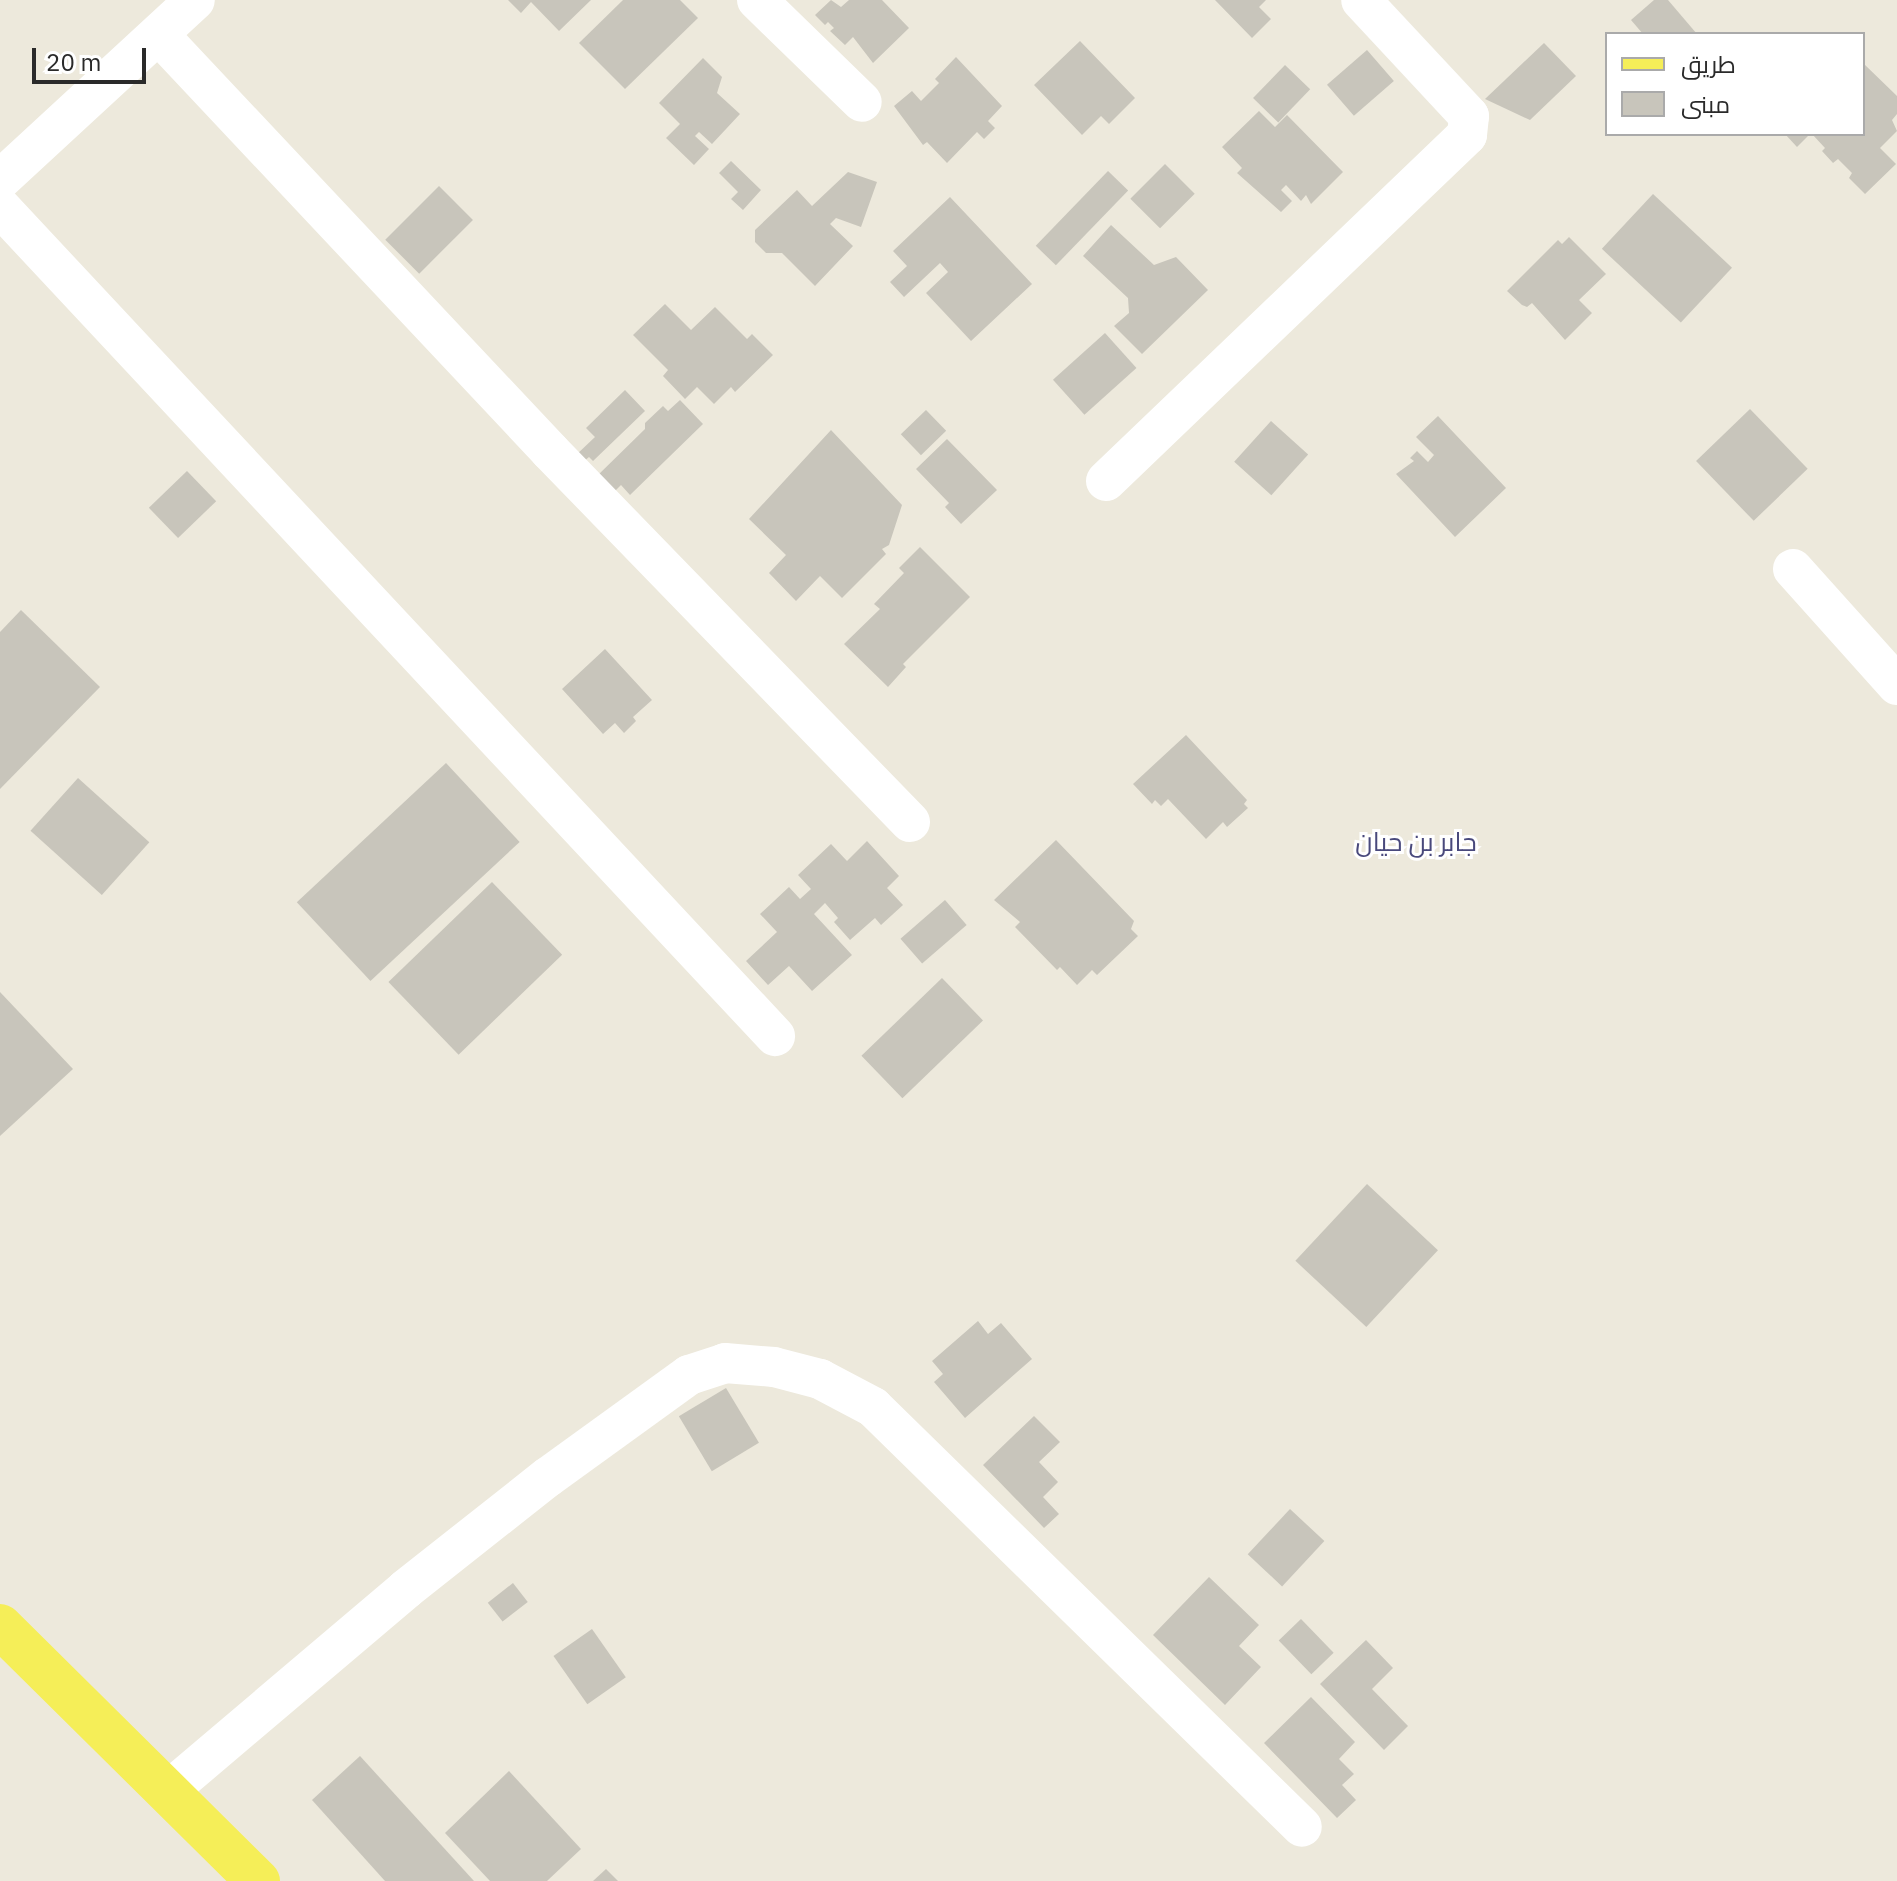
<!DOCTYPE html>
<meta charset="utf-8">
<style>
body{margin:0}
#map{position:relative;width:1897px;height:1881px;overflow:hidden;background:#ede9dc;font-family:"IBM Plex Sans",Cairo,sans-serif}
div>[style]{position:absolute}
.building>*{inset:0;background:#c8c5bb;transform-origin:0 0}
.minor>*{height:40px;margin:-20px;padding:0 20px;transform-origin:20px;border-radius:20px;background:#fff}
.major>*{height:44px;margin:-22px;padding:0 22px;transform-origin:22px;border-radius:22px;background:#f5ee58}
span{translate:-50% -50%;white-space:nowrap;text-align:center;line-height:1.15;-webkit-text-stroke:6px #fff;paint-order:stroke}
.quarter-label{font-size:26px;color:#49497c}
.legend{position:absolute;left:1605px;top:32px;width:260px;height:104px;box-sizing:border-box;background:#fff;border:2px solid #aaa;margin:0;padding:10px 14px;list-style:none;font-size:24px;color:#2a2a2a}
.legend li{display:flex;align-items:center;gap:16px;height:40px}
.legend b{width:40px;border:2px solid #aaa}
.scale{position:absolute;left:32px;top:48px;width:114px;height:36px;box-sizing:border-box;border:4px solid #2a2a2a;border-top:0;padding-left:10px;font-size:24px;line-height:28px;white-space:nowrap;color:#2a2a2a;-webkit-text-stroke:6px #fff;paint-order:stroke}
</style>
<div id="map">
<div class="building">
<i style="clip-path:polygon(508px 0,591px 0,559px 31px,531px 2px,521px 13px)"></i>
<i style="clip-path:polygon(623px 0,680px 0,698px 18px,625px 89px,579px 43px)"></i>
<i style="clip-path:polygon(831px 0,841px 7px,849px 0,882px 0,909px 28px,873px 63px,853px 37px,845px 45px,830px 31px,834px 28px,828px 22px,825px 25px,815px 15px)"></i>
<i style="clip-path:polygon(1215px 0,1266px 0,1259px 7px,1271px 19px,1252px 38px)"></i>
<i style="clip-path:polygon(1654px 0,1668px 0,1697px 34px,1643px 34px,1631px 20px)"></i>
<i style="clip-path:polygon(1080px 41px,1135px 98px,1109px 124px,1101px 116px,1082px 135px,1034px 85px)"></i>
<i style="clip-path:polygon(1544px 43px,1576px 76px,1530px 120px,1485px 99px)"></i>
<i style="left:1367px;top:50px;width:41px;height:53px;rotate:49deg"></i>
<i style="clip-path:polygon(956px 57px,1002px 106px,988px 121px,995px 128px,984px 139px,977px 132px,947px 163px,927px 142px,923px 145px,894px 106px,912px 91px,921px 101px,939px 83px,935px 79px)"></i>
<i style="clip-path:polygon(703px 58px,722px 77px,717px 93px,740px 114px,712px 144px,699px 132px,695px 136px,709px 149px,694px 165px,666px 138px,680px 124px,659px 103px)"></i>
<i style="clip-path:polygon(1863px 63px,1897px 96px,1897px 114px,1892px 120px,1897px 131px,1880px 148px,1896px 164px,1865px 194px,1849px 178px,1852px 173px,1838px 159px,1833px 163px,1822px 151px,1825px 148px,1812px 134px,1863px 134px)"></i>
<i style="left:1285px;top:65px;width:35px;height:46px;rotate:44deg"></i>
<i style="clip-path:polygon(1259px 111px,1275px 127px,1287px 115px,1343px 172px,1311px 204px,1306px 195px,1301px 201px,1286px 185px,1281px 190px,1292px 201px,1281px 212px,1237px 173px,1242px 168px,1222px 147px)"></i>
<i style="clip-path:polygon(1785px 134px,1810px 134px,1797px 147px)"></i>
<i style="clip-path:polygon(731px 161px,761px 190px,743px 210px,731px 199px,738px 192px,719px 173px)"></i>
<i style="left:1165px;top:164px;width:42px;height:49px;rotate:45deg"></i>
<i style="left:1108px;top:171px;width:28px;height:104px;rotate:44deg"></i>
<i style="clip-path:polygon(848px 172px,877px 182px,861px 227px,836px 218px,830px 224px,853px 246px,815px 286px,782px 253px,766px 253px,755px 242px,755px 230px,797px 190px,812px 206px)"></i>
<i style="left:439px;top:186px;width:48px;height:76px;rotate:45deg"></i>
<i style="left:1653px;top:194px;width:108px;height:75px;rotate:43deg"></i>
<i style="clip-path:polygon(950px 197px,1032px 284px,971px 341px,926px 293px,948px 272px,940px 263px,904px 297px,890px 282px,907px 266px,893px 251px)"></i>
<i style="clip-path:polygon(1111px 225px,1154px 265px,1176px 257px,1208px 290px,1142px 354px,1114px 326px,1129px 313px,1128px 298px,1083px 256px)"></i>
<i style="clip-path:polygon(1569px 237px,1606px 274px,1579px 300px,1592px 313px,1565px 340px,1532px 303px,1527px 307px,1522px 305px,1507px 291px,1558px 240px,1562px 244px)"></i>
<i style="clip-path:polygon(665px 304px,691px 330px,715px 307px,747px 339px,752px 334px,773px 355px,735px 392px,731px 387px,714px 404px,697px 387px,685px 399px,663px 376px,668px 370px,633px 335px)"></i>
<i style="left:1105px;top:333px;width:47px;height:70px;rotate:48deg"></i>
<i style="clip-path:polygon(625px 390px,645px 411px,593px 461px,589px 457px,582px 463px,575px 456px,595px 437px,586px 428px)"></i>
<i style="clip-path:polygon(680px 400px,703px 424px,630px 495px,621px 485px,613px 493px,597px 476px,645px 429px,645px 423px,663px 406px,668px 411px)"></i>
<i style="left:1750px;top:409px;width:83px;height:75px;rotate:46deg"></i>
<i style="left:926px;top:410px;width:29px;height:35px;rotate:46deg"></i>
<i style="clip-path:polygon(1438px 416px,1506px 488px,1455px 537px,1396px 474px,1414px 461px,1410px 458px,1417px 451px,1428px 462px,1434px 455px,1416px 437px)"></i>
<i style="left:1271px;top:421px;width:50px;height:55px;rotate:42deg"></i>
<i style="clip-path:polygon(831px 430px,902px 505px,889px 545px,882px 549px,886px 554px,842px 598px,820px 576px,796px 601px,769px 573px,786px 555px,749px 519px)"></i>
<i style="clip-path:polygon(947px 439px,997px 490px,961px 524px,945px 507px,949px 503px,916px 469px)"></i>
<i style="left:187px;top:471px;width:42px;height:53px;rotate:46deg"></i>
<i style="clip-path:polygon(920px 547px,970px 597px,903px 664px,906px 667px,888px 687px,844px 644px,880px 609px,874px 604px,904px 573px,899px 568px)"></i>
<i style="clip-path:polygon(21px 610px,100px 687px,0 789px,0 632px)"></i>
<i style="clip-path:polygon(605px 649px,652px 700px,633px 717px,636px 721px,624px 733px,615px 723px,603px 734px,562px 689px)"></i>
<i style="clip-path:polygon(1186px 735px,1247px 800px,1244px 804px,1248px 808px,1227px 827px,1223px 822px,1206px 839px,1168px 799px,1161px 806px,1155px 800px,1152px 804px,1133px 784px)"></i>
<i style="left:446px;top:763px;width:108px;height:204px;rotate:47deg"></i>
<i style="left:78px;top:778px;width:96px;height:71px;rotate:42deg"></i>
<i style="clip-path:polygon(1056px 840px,1134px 921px,1131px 929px,1138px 936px,1097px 975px,1092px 970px,1077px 985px,1060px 967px,1057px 970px,1015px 927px,1020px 922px,994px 900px)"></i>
<i style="clip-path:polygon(867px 841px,899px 876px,887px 888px,903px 905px,881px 925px,875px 918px,850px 940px,834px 922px,838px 918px,825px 903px,814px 914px,852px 955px,812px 991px,789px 966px,768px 985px,746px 961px,777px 932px,760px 914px,789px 887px,800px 899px,811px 889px,798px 875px,831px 844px,847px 861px)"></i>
<i style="left:492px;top:882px;width:101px;height:144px;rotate:46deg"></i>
<i style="left:945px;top:900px;width:33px;height:59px;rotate:49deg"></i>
<i style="left:942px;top:978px;width:59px;height:112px;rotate:46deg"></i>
<i style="clip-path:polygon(0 992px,73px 1069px,0 1136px)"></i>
<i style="left:1367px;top:1184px;width:97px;height:105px;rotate:43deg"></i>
<i style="clip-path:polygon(978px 1321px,988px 1334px,1001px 1323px,1032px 1359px,965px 1418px,934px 1382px,943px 1374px,932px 1361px)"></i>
<i style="left:726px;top:1388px;width:64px;height:55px;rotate:59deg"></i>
<i style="clip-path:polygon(1034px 1416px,1060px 1442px,1039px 1462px,1058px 1482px,1043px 1497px,1059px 1514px,1044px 1528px,983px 1465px)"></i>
<i style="left:1290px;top:1509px;width:47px;height:62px;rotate:43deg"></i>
<i style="clip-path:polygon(1209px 1577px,1259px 1625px,1239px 1646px,1261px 1667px,1225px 1705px,1153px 1635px)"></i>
<i style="left:513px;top:1583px;width:24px;height:32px;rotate:52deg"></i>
<i style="left:1301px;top:1619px;width:47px;height:31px;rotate:46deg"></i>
<i style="left:592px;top:1629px;width:59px;height:47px;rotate:55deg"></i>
<i style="clip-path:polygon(1366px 1640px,1393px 1668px,1372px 1689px,1408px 1726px,1384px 1750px,1320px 1684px)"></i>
<i style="clip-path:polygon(1311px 1697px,1355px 1742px,1339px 1759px,1354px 1774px,1342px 1785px,1356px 1800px,1337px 1818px,1264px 1743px)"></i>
<i style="clip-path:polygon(360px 1756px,474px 1881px,385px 1881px,312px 1800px)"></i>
<i style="clip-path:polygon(509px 1771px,581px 1849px,547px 1881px,490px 1881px,445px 1833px)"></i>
<i style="clip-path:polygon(606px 1869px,618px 1881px,593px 1881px)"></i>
</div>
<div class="minor">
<i style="left:757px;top:0;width:146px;rotate:44.2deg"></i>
<i style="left:159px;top:35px;width:571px;rotate:46.77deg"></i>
<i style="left:550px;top:451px;width:517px;rotate:45.86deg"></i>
<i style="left:0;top:180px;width:265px;rotate:-42.7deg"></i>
<i style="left:0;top:207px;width:1135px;rotate:46.93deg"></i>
<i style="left:1106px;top:481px;width:500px;rotate:-43.78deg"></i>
<i style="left:1467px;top:135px;width:19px;rotate:-84deg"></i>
<i style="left:1469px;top:116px;width:158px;rotate:-133deg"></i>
<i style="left:1793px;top:569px;width:156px;rotate:48.1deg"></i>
<i style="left:168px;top:1791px;width:312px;rotate:-40.3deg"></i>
<i style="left:406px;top:1589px;width:181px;rotate:-38.3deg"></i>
<i style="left:548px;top:1477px;width:174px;rotate:-35.9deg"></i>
<i style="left:689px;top:1375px;width:38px;rotate:-18deg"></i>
<i style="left:725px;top:1363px;width:49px;rotate:4.7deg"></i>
<i style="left:774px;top:1367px;width:48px;rotate:14.6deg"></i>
<i style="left:820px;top:1379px;width:60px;rotate:27.8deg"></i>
<i style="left:873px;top:1407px;width:600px;rotate:44.39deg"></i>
</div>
<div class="major">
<i style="left:0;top:1626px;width:363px;rotate:44.7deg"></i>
</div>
<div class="quarter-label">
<span style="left:1416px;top:842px">جابر بن حيان</span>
</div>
<ul class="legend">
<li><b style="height:10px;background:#f5ee58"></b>طريق</li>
<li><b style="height:22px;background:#c8c5bb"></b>مبنى</li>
</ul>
<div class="scale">20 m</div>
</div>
